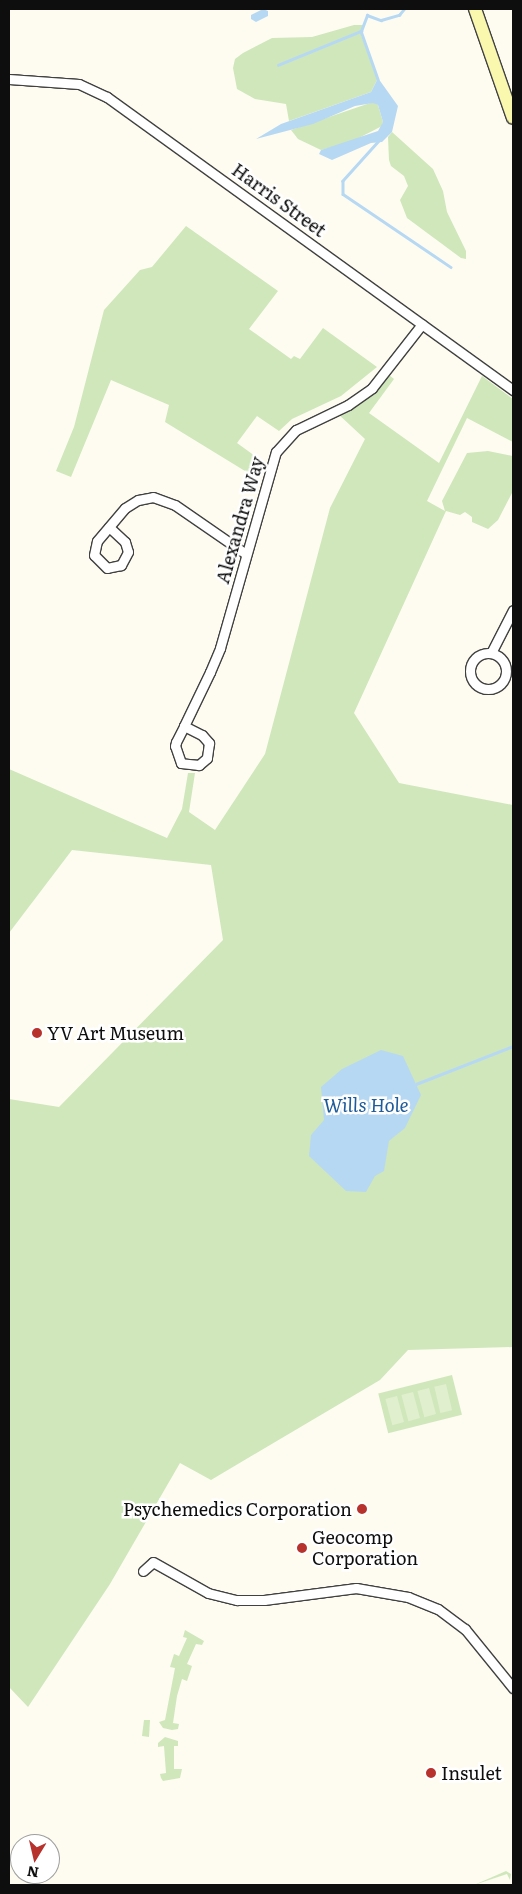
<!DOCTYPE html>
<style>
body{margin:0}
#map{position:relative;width:522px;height:1894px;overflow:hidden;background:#fefcf0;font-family:Literata,serif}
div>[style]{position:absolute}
.green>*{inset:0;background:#cfe7bb;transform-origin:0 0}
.pitch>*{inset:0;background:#e0efcd;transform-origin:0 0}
.water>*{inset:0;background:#b7d8f3}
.stream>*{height:2.5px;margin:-1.25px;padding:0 1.25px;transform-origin:1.25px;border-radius:1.25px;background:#b7d8f3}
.roads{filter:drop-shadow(1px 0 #414141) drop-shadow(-1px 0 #414141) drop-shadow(0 1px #414141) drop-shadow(0 -1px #414141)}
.street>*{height:9px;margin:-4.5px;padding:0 4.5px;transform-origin:4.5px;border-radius:4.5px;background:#fff}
.street>.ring{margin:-4.5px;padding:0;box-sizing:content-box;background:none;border:9px solid #fff;border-radius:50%}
.secondary>*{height:12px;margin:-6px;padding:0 6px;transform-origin:6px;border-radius:6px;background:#faf7af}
.dots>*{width:14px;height:14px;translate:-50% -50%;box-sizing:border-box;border:2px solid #fff;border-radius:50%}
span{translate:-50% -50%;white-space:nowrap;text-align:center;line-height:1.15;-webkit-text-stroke:5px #fff;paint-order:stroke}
.street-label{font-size:18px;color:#0e0e0e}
.poi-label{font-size:18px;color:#0e0e0e}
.left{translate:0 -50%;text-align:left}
.right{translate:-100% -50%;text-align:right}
.water-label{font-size:19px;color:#1e5b99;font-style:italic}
.frame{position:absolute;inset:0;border:10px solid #0e0e0e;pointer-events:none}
.north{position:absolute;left:10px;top:1834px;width:50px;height:50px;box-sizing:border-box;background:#fff;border:1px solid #9f9f9f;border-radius:50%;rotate:189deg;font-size:14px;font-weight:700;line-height:20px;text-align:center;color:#0e0e0e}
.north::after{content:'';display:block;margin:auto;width:18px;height:22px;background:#b7312d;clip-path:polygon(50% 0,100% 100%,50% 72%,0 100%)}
</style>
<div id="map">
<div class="green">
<i style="clip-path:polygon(354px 25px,365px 25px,361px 35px,378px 78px,371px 92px,289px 121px,286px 104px,255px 99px,237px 89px,233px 68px,235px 59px,243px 53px,272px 38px,312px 37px)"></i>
<i style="clip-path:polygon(373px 102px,378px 105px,383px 122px,382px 126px,351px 142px,321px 150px,298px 139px,291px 130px)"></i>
<i style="clip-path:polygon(392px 132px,433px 169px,443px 191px,447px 212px,466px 251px,466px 259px,461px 258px,407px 218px,400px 200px,408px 186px,404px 176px,391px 166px,389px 160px,388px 137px)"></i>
<i style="clip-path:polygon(186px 226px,278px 291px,249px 329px,291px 359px,294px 356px,300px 359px,323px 328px,377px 367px,341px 396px,292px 419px,279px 431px,257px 416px,237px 443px,262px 461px,258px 479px,165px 422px,169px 405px,111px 380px,71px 477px,56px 471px,74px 427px,104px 310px,140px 270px,152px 267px)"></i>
<i style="clip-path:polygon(389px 375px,394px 379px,369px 413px,439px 463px,482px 376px,513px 399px,513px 442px,467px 418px,427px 501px,445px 511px,442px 501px,467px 453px,488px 451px,513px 456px,513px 491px,498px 520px,488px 529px,472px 522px,472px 517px,465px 512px,460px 515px,446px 511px,354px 713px,399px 783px,513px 805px,513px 1347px,408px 1350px,380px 1380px,211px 1480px,180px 1463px,110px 1584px,28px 1707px,9px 1687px,9px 1099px,59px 1107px,223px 940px,211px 865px,72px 850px,9px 933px,9px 769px,167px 838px,182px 809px,188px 773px,195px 773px,189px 812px,215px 830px,265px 754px,330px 508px,365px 439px,337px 413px)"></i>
<i style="left:452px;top:1375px;width:41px;height:76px;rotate:76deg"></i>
<i style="clip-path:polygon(185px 1630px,204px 1641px,202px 1645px,196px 1644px,187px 1664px,192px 1666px,187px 1681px,182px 1679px,177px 1696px,173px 1723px,179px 1724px,178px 1729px,172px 1730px,163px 1728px,159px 1722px,165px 1720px,175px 1668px,170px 1667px,174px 1654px,179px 1656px,187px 1638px,183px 1637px)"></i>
<i style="clip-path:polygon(144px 1720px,150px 1720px,149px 1737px,142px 1736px)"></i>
<i style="clip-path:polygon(165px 1737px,178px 1741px,178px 1746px,174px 1746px,174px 1769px,182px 1769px,180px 1778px,163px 1781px,161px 1778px,160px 1774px,166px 1773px,164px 1746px,158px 1747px,158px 1743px)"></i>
<i style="clip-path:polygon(506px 1871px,511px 1874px,510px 1880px,507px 1874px,474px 1885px)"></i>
</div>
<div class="pitch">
<i style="left:446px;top:1384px;width:27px;height:12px;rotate:77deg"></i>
<i style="left:429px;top:1388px;width:27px;height:12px;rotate:75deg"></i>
<i style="left:413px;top:1392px;width:27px;height:12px;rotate:75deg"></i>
<i style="left:397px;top:1396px;width:27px;height:12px;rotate:75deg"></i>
</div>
<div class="water">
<i style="clip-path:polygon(263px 9px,268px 11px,268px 16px,256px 22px,251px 19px,251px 15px)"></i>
<i style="clip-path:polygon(378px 78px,398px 106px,392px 132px,382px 142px,371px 143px,332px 160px,319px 154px,321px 150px,378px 131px,383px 122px,378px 105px,373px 103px,355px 106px,313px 124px,256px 139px,281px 124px,371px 92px)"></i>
<i style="clip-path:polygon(381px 1050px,403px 1056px,421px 1095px,405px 1128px,389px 1141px,384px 1171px,375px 1176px,366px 1192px,346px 1191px,309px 1156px,311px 1135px,324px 1120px,321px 1087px,342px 1069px)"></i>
</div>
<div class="stream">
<i style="left:361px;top:31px;width:51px;rotate:70.5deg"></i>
<i style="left:278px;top:65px;width:90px;rotate:-22.3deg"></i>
<i style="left:361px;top:31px;width:17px;rotate:-69deg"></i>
<i style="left:367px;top:15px;width:15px;rotate:20deg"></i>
<i style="left:381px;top:20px;width:19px;rotate:-16deg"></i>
<i style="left:399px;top:15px;width:8px;rotate:-50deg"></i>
<i style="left:379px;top:141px;width:54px;rotate:132deg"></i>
<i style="left:343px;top:181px;width:13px;rotate:90deg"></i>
<i style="left:343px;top:194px;width:130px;rotate:34.1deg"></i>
<i style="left:416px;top:1084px;width:104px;rotate:-21.4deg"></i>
</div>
<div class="roads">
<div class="street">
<i style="left:9px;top:79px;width:70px;rotate:4.1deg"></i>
<i style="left:79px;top:84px;width:31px;rotate:25deg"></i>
<i style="left:107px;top:97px;width:501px;rotate:35.82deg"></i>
<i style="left:109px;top:527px;width:22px;rotate:43deg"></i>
<i style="left:125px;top:542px;width:10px;rotate:73deg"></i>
<i style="left:128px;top:552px;width:15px;rotate:118deg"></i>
<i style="left:121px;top:565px;width:14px;rotate:168deg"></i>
<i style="left:107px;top:568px;width:18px;rotate:-135deg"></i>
<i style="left:94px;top:555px;width:14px;rotate:-78deg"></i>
<i style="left:97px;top:541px;width:43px;rotate:-49.7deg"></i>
<i style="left:125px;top:508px;width:15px;rotate:-32deg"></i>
<i style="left:138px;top:500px;width:15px;rotate:-11deg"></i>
<i style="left:153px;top:497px;width:23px;rotate:20deg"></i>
<i style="left:175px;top:505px;width:86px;rotate:34.6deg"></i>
<i style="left:491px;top:653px;width:48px;rotate:-62.9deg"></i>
<i class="ring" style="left:470px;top:653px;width:27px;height:27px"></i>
<i style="left:184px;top:726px;width:20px;rotate:27deg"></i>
<i style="left:202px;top:735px;width:11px;rotate:49deg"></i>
<i style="left:209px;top:743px;width:15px;rotate:98deg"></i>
<i style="left:207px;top:758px;width:11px;rotate:139deg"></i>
<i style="left:199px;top:765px;width:18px;rotate:-174deg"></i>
<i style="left:181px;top:763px;width:18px;rotate:-109deg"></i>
<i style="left:175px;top:746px;width:4px;rotate:-76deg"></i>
<i style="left:176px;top:742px;width:18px;rotate:-63deg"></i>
<i style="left:184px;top:726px;width:60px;rotate:-64.3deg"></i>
<i style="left:210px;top:672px;width:26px;rotate:-67deg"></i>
<i style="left:220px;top:648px;width:204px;rotate:-74.1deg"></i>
<i style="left:276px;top:452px;width:30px;rotate:-48deg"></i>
<i style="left:296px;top:430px;width:58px;rotate:-25.7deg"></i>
<i style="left:348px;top:405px;width:29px;rotate:-35deg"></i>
<i style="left:372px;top:388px;width:81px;rotate:-52deg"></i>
<i style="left:143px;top:1571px;width:13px;rotate:-42deg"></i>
<i style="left:153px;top:1562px;width:63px;rotate:29.4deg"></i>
<i style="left:208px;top:1593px;width:30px;rotate:14deg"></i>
<i style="left:237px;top:1600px;width:27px"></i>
<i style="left:264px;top:1600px;width:93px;rotate:-7.4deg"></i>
<i style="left:356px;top:1588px;width:53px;rotate:9.8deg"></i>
<i style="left:408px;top:1597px;width:32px;rotate:22deg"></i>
<i style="left:438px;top:1609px;width:34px;rotate:37deg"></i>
<i style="left:465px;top:1629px;width:76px;rotate:50.9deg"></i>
</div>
<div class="secondary">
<i style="left:475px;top:9px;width:115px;rotate:70.8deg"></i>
</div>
</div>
<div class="dots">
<i style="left:37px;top:1033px;background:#b7312d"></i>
<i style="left:362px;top:1509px;background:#b7312d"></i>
<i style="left:302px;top:1548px;background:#b7312d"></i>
<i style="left:431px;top:1773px;background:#b7312d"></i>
</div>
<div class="street-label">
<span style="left:279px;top:200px;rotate:36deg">Harris Street</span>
<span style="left:240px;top:520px;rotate:-74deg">Alexandra Way</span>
</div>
<div class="poi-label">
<span class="left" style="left:47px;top:1033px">YV Art Museum</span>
<span class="right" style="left:352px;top:1509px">Psychemedics Corporation</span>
<span class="left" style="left:312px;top:1548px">Geocomp<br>Corporation</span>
<span class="left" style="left:441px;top:1773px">Insulet</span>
</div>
<div class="water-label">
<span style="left:366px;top:1105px">Wills Hole</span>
</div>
<div class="frame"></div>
<div class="north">N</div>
</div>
